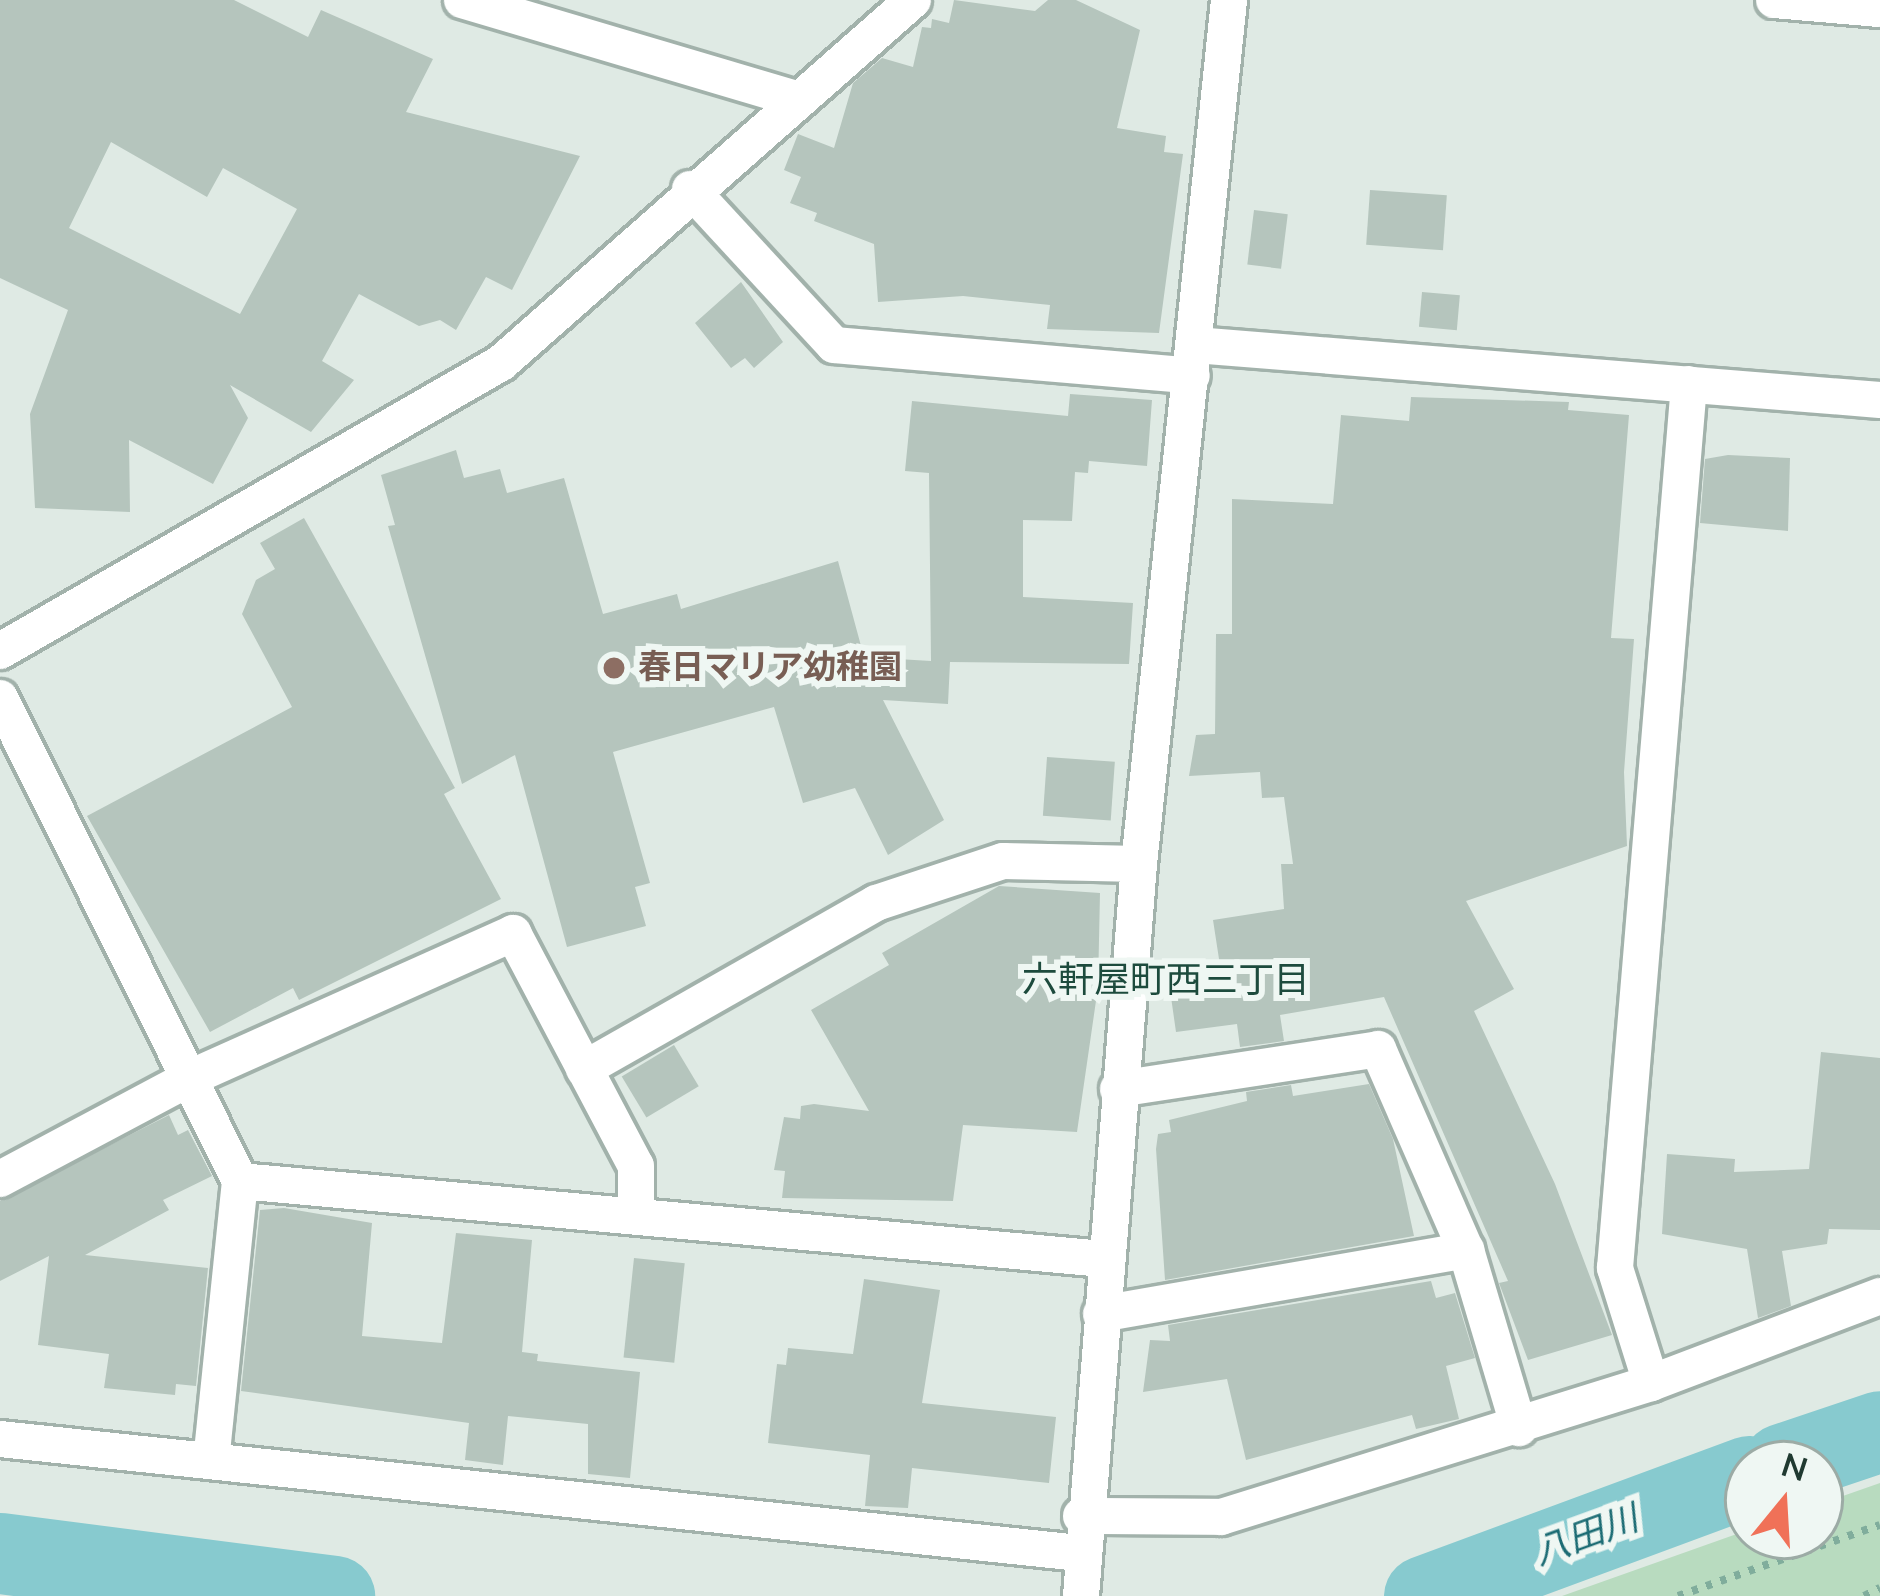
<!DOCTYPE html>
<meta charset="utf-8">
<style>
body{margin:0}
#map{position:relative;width:1880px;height:1596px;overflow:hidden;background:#dfeae4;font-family:"Nunito Sans","Noto Sans JP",sans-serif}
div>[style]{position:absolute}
.green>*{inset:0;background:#b8dbbf}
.river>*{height:81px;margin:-40.5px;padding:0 40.5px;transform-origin:40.5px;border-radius:40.5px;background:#87cacf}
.building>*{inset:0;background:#b5c5bd;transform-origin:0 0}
.path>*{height:8px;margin-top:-4px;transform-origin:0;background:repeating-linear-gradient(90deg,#80ad9c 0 6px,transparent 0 15px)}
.roads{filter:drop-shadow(3px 0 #a2b2ab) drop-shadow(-3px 0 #a2b2ab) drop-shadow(0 3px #a2b2ab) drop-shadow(0 -3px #a2b2ab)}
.minor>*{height:36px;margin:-18px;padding:0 18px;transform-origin:18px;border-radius:18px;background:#fff}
.dots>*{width:33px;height:33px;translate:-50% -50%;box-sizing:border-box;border:6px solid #eff7f3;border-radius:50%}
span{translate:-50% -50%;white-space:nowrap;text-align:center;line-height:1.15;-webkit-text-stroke:12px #eff7f3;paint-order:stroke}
.education-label{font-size:33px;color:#785e54;font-weight:700}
.left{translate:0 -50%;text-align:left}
.neighbourhood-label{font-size:36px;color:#1d4b3d}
.water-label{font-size:36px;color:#1c6c74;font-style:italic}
.north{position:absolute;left:1724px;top:1440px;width:120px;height:120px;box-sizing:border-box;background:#eff7f3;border:3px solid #9caba5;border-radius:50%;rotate:18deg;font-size:33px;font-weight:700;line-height:48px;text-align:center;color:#203a31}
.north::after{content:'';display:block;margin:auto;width:42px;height:54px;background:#f07158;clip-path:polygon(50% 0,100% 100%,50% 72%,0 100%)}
</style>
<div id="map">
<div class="green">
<i style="clip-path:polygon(1880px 1483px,1880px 1596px,1562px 1596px,1748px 1530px,1820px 1536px,1820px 1504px)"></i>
</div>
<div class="river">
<i style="left:1782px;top:1464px;width:103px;rotate:-18.6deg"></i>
<i style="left:0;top:1553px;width:337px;rotate:7.3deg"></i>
<i style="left:1424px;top:1596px;width:346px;rotate:-20.3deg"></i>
</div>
<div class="building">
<i style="clip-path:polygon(evenodd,0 0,234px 0,308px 37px,321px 10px,433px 59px,406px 112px,580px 156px,512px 290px,486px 277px,456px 330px,440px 320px,419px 326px,359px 294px,322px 361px,354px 380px,311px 432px,230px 385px,248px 418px,213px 484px,129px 440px,130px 512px,35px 508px,30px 414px,68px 310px,0 278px,0 0,111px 142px,207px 197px,223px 168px,297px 209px,240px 314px,69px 228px,111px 142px)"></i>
<i style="clip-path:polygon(954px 0,1035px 11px,1048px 0,1076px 0,1140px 30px,1117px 128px,1166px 136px,1164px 152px,1183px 154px,1159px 333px,1047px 329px,1050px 305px,963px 296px,878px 302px,874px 244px,814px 221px,817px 213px,790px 203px,801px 177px,784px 170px,798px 134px,834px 148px,853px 83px,882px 58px,913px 67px,922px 27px,931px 28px,932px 19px,949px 23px)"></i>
<i style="left:1370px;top:190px;width:77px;height:55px;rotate:4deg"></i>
<i style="left:1254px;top:210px;width:34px;height:55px;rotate:7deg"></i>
<i style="clip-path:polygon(741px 282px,783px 342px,754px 368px,745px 358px,731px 368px,695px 323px)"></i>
<i style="left:1422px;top:292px;width:38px;height:35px;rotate:5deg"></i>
<i style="clip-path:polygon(1070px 394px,1152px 400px,1147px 466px,1089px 461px,1088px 473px,1075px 472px,1072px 521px,1023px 520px,1023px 597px,1133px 603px,1129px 664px,950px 662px,948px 704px,883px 700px,944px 820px,888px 855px,855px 788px,803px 803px,774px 707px,613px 752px,650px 883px,635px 887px,646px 926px,567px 947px,515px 755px,462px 784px,388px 526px,395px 525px,381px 475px,456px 450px,464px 478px,500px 469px,507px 493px,564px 478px,603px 614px,677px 594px,681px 609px,838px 561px,864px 657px,931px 661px,929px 473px,905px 471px,912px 401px,1068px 416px)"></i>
<i style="clip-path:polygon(1411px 397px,1569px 402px,1568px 410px,1629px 415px,1611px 638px,1634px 639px,1624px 772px,1627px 846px,1466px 901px,1514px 989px,1474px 1011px,1555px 1184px,1612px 1335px,1528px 1360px,1499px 1283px,1508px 1281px,1384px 997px,1280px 1015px,1284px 1041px,1240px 1047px,1237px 1024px,1176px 1032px,1170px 990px,1172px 978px,1221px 972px,1213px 920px,1284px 909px,1281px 864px,1293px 864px,1284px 797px,1262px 798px,1260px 772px,1189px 776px,1196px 735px,1215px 734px,1216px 634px,1232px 634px,1232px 499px,1333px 504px,1341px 415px,1409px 421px)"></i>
<i style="clip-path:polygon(1728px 455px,1790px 458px,1788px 531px,1700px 523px,1705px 459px)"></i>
<i style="clip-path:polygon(304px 518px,455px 788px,444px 794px,501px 899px,299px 1000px,293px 988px,210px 1032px,87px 816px,292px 707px,242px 614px,256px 580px,275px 569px,260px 543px)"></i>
<i style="left:1047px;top:757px;width:68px;height:59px;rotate:4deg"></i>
<i style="clip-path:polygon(999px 886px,1100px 893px,1098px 987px,1077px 1132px,963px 1125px,953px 1201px,782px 1198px,785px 1171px,774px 1170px,784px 1117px,800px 1119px,801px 1106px,814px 1104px,869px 1111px,811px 1010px,889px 965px,882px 953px)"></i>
<i style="left:674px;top:1045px;width:48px;height:61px;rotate:59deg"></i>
<i style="clip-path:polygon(1821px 1052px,1880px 1058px,1880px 1230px,1829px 1229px,1827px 1244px,1782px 1251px,1791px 1306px,1758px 1318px,1747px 1249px,1662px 1234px,1667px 1154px,1735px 1159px,1734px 1172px,1809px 1169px)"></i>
<i style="clip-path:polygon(1369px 1084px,1393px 1139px,1414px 1236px,1165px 1280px,1156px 1149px,1158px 1134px,1171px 1132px,1169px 1120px,1247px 1101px,1246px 1092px,1291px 1085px,1293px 1096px)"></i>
<i style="clip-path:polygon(169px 1115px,178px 1135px,188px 1130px,212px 1176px,163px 1200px,169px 1210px,85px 1255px,208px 1268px,196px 1386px,176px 1384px,175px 1395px,104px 1388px,109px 1354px,38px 1345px,49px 1256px,0 1281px,0 1201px)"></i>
<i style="clip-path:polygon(284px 1208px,372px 1223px,362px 1336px,442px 1343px,456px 1233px,532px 1240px,522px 1352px,538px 1354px,537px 1361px,640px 1372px,630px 1478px,588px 1474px,588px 1424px,508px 1416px,503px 1465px,465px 1460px,469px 1423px,241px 1391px,260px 1210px)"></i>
<i style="left:634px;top:1258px;width:51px;height:100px;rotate:6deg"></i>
<i style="clip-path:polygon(864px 1279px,940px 1290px,922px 1403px,1056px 1417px,1049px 1483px,912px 1468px,908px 1508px,865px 1506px,870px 1455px,768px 1443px,777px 1364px,786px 1365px,788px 1348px,853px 1354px)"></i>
<i style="clip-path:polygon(1431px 1281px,1436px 1298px,1455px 1293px,1475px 1358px,1446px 1366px,1459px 1419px,1416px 1429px,1412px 1415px,1246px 1460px,1227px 1379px,1143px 1392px,1150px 1340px,1170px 1341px,1168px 1325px)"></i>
</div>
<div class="path">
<i style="left:1678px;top:1596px;width:214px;rotate:-19.4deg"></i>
<i style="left:1864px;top:1596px;width:18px;rotate:-27deg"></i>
</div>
<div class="roads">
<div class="minor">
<i style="left:462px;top:0;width:348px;rotate:16.5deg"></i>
<i style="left:1774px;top:0;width:106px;rotate:4.9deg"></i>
<i style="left:690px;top:189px;width:212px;rotate:47.3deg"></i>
<i style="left:834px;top:345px;width:359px;rotate:4.9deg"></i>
<i style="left:1195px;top:345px;width:687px;rotate:4.59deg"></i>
<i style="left:0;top:651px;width:578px;rotate:-29.89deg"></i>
<i style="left:501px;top:363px;width:549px;rotate:-41.38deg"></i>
<i style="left:0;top:698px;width:539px;rotate:63.58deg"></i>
<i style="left:240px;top:1181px;width:281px;rotate:95.9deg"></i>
<i style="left:584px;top:1069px;width:336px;rotate:-29.6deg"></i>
<i style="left:876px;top:903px;width:134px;rotate:-18.3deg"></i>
<i style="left:1003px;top:861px;width:136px;rotate:1.3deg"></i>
<i style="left:1118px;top:1089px;width:263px;rotate:-8.7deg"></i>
<i style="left:1378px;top:1049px;width:219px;rotate:66.4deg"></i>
<i style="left:1466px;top:1250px;width:186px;rotate:73.4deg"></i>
<i style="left:0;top:1179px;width:220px;rotate:-28deg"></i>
<i style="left:194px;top:1076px;width:350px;rotate:-24.1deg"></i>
<i style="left:513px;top:933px;width:263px;rotate:62.2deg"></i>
<i style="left:636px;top:1166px;width:48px;rotate:90deg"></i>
<i style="left:240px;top:1181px;width:868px;rotate:5.16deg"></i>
<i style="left:1101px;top:1314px;width:371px;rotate:-9.9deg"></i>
<i style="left:1651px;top:1383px;width:121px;rotate:-107.4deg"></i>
<i style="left:1615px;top:1268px;width:887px;rotate:-85.21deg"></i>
<i style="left:0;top:1439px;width:1085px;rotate:6.03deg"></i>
<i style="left:1081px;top:1516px;width:140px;rotate:0.4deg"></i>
<i style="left:1221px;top:1517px;width:450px;rotate:-17.3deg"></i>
<i style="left:1651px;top:1383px;width:245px;rotate:-20.8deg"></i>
<i style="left:1081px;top:1596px;width:734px;rotate:-85.47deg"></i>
<i style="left:1139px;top:864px;width:869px;rotate:-84.05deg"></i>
</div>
</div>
<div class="dots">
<i style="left:614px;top:668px;background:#8d6e63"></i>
</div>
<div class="education-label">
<span class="left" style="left:638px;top:668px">春日マリア幼稚園</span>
</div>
<div class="neighbourhood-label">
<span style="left:1166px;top:981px">六軒屋町西三丁目</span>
</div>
<div class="water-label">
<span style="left:1586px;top:1536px;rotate:-20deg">八田川</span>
</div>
<div class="north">N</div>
</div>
